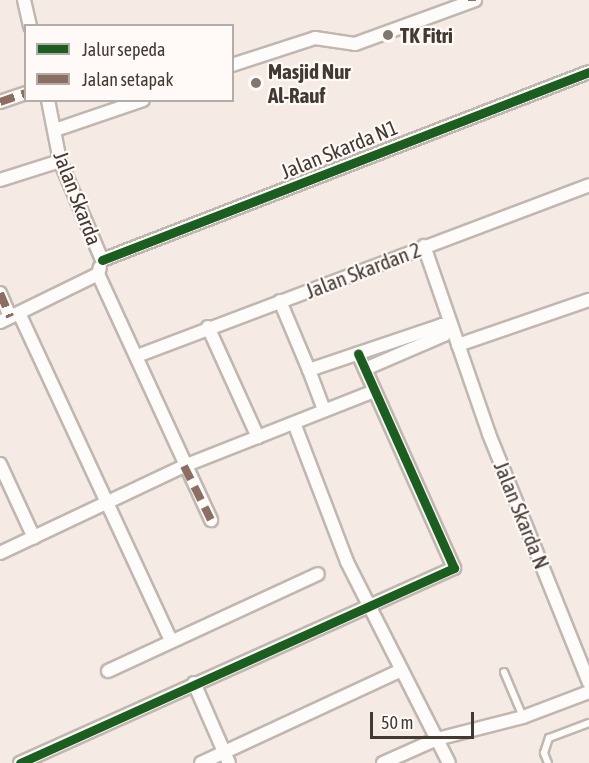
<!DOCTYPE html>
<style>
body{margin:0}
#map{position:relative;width:589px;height:763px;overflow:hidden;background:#f6ebe4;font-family:"Asap Condensed",sans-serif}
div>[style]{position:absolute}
.roads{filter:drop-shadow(2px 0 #c0b7b1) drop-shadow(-2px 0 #c0b7b1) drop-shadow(0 2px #c0b7b1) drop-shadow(0 -2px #c0b7b1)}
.service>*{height:6px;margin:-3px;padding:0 3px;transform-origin:3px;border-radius:3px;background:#fefcfb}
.minor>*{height:12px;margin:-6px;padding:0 6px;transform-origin:6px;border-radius:6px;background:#fefcfb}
.quiet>*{height:8px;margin-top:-4px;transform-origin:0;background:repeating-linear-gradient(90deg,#8d6e63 0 15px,transparent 0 23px)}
.cycleway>*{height:9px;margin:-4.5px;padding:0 4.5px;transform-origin:4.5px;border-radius:4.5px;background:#1b5e20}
.dots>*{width:16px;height:16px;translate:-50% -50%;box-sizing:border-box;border:3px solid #fffaf7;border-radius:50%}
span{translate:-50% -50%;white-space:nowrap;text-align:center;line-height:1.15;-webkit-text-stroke:4.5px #fffaf7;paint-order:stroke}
.poi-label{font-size:21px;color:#423933;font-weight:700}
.left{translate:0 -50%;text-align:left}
.street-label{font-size:21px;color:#423933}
.legend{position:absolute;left:24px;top:24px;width:210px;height:78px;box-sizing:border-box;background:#fffaf7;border:2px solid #b3ada9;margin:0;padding:8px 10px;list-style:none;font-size:18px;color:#423933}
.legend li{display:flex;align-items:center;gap:12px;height:30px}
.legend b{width:30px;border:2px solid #b3ada9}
.scale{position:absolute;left:370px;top:712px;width:104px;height:27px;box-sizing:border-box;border:3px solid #423933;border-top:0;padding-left:8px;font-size:18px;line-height:21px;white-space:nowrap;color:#423933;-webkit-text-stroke:4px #fffaf7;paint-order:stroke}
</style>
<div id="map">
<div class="roads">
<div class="service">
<i style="left:504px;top:672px;width:49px;rotate:67.1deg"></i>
<i style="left:548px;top:763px;width:11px;rotate:-112deg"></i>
<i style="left:544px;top:753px;width:16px;rotate:-72deg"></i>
<i style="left:549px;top:738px;width:43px;rotate:-20.6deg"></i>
</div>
<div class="minor">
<i style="left:24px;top:0;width:27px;rotate:77deg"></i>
<i style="left:232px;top:65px;width:87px;rotate:-18deg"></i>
<i style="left:315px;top:38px;width:40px;rotate:8.5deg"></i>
<i style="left:355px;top:44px;width:128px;rotate:-20.1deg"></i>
<i style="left:48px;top:100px;width:62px;rotate:78.9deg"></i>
<i style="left:60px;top:161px;width:108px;rotate:67deg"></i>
<i style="left:0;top:102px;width:28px;rotate:-19deg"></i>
<i style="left:55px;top:130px;width:93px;rotate:-18.8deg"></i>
<i style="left:0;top:180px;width:63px;rotate:-17.6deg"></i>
<i style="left:424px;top:246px;width:199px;rotate:70.9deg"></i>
<i style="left:489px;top:434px;width:268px;rotate:68.1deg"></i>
<i style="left:102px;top:260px;width:522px;rotate:-21.11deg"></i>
<i style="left:98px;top:274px;width:271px;rotate:65.3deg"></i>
<i style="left:0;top:293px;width:26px;rotate:67deg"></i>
<i style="left:280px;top:301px;width:75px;rotate:67.2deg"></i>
<i style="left:309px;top:370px;width:140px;rotate:-18.7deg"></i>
<i style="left:442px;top:325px;width:10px;rotate:79deg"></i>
<i style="left:444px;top:335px;width:86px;rotate:156.7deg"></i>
<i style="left:19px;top:313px;width:361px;rotate:65.1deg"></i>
<i style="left:0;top:322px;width:109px;rotate:-26.1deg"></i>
<i style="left:98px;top:274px;width:7px;rotate:-74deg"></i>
<i style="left:208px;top:327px;width:121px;rotate:65.6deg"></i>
<i style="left:458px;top:345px;width:139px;rotate:-19deg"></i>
<i style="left:137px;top:356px;width:483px;rotate:-20.7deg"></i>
<i style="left:309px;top:370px;width:43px;rotate:69.4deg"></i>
<i style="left:294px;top:423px;width:149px;rotate:69.1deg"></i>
<i style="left:347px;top:562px;width:225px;rotate:63.1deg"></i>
<i style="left:0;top:464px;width:81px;rotate:65.3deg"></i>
<i style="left:0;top:553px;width:204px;rotate:-25.3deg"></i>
<i style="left:184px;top:466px;width:204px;rotate:-21.5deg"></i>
<i style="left:108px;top:671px;width:231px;rotate:-24.8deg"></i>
<i style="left:194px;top:683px;width:87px;rotate:66.4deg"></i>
<i style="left:20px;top:763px;width:476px;rotate:-24.2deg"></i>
<i style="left:454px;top:568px;width:235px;rotate:-114.1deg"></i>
<i style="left:201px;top:763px;width:221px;rotate:-24.9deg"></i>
<i style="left:383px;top:763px;width:59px;rotate:-24deg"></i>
<i style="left:437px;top:739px;width:89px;rotate:-14.3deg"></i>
<i style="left:523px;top:717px;width:71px;rotate:-20.7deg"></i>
</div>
</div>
<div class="quiet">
<i style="left:472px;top:0;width:1px;rotate:90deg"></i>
<i style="left:0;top:102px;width:28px;rotate:-19deg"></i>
<i style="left:0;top:293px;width:26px;rotate:67deg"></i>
<i style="left:184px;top:466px;width:60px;rotate:63.4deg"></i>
</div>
<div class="cycleway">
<i style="left:102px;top:260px;width:522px;rotate:-21.11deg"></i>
<i style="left:20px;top:763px;width:476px;rotate:-24.2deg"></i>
<i style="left:454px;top:568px;width:235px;rotate:-114.1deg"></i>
</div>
<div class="dots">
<i style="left:388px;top:35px;background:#817771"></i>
<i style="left:256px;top:83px;background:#817771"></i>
</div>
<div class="poi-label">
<span class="left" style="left:400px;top:35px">TK Fitri</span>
<span class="left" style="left:268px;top:83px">Masjid Nur<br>Al-Rauf</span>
</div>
<div class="street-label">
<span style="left:339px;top:149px;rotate:-22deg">Jalan Skarda N1</span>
<span style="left:78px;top:198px;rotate:69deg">Jalan Skarda</span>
<span style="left:363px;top:270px;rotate:-21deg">Jalan Skardan 2</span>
<span style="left:522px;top:515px;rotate:68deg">Jalan Skarda N</span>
</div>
<ul class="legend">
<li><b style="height:8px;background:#1b5e20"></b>Jalur sepeda</li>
<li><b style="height:8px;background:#8d6e63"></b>Jalan setapak</li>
</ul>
<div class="scale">50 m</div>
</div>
